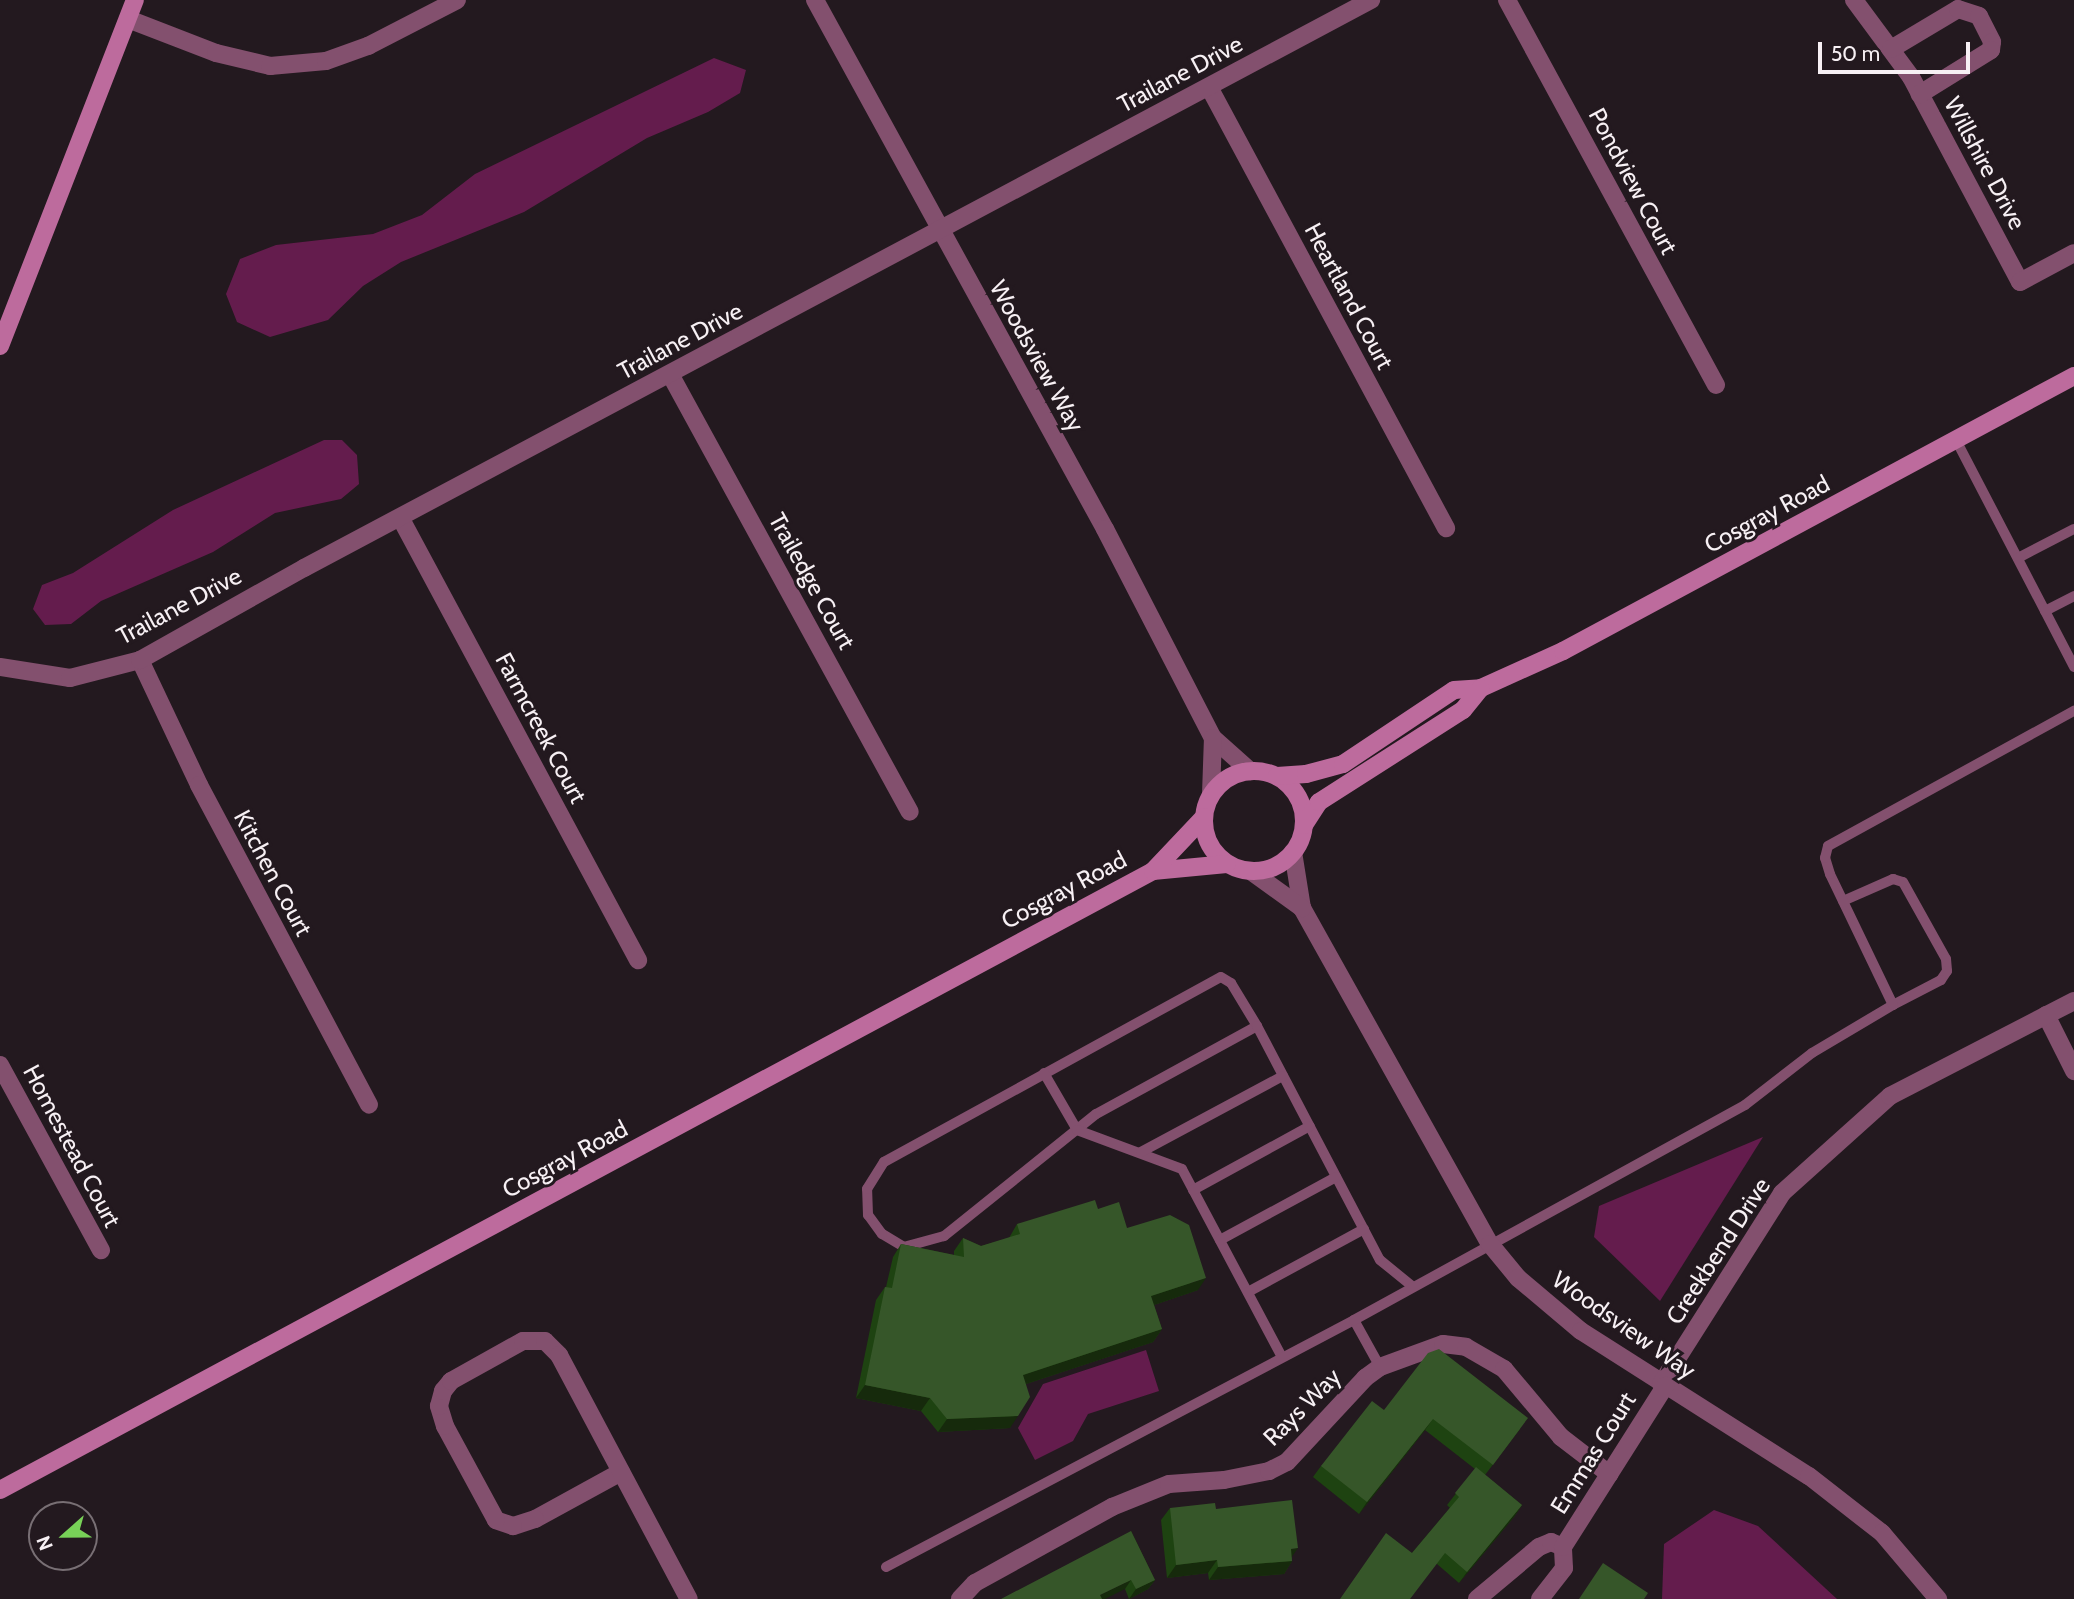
<!DOCTYPE html>
<style>
body{margin:0}
#map{position:relative;width:2074px;height:1599px;overflow:hidden;background:#23191f;font-family:Cabin,sans-serif}
div>[style]{position:absolute}
.water>*{inset:0;background:#641c4d}
.lane>*{height:10px;margin:-5px;padding:0 5px;transform-origin:5px;border-radius:5px;background:#83506e}
.street>*{height:18px;margin:-9px;padding:0 9px;transform-origin:9px;border-radius:9px;background:#83506e}
.secondary>*{height:18px;margin:-9px;padding:0 9px;transform-origin:9px;border-radius:9px;background:#bd6b9d}
.secondary>.ring{margin:-9px;padding:0;box-sizing:content-box;background:none;border:18px solid #bd6b9d;border-radius:50%}
.wall>*{inset:0;background:#1e4311}
.shaded-wall>*{inset:0;background:#162a0c}
.building>*{inset:0;background:#365629}
span{translate:-50% -50%;white-space:nowrap;text-align:center;line-height:1.15;-webkit-text-stroke:6px #23191f;paint-order:stroke}
.street-label{font-size:24px;color:#f7f0f4}
.north{position:absolute;left:28px;top:1501px;width:70px;height:70px;box-sizing:border-box;background:#23191f;border:2px solid #786f74;border-radius:50%;rotate:249deg;font-size:19px;font-weight:700;line-height:28px;text-align:center;color:#f7f0f4}
.north::after{content:'';display:block;margin:auto;width:24px;height:32px;background:#78d158;clip-path:polygon(50% 0,100% 100%,50% 72%,0 100%)}
.scale{position:absolute;left:1818px;top:42px;width:152px;height:32px;box-sizing:border-box;border:4px solid #f7f0f4;border-top:0;padding-left:9px;font-size:21px;line-height:24px;white-space:nowrap;color:#f7f0f4;-webkit-text-stroke:5px #23191f;paint-order:stroke}
</style>
<div id="map">
<div class="water">
<i style="clip-path:polygon(714px 58px,746px 70px,740px 93px,708px 112px,647px 138px,524px 212px,401px 262px,363px 286px,328px 320px,270px 337px,237px 322px,226px 294px,240px 259px,276px 245px,373px 234px,422px 215px,475px 174px)"></i>
<i style="clip-path:polygon(324px 440px,342px 440px,357px 455px,359px 484px,341px 499px,275px 513px,213px 552px,101px 601px,71px 624px,45px 625px,33px 609px,42px 585px,73px 573px,173px 510px)"></i>
<i style="clip-path:polygon(1763px 1137px,1660px 1301px,1594px 1237px,1599px 1206px)"></i>
<i style="clip-path:polygon(1146px 1350px,1159px 1391px,1088px 1414px,1073px 1441px,1035px 1460px,1018px 1428px,1043px 1384px)"></i>
<i style="clip-path:polygon(1714px 1510px,1758px 1526px,1837px 1599px,1662px 1599px,1664px 1544px)"></i>
</div>
<div class="lane">
<i style="left:1956px;top:440px;width:256px;rotate:62.5deg"></i>
<i style="left:2018px;top:558px;width:63px;rotate:-27.4deg"></i>
<i style="left:2045px;top:611px;width:33px;rotate:-27deg"></i>
<i style="left:1843px;top:901px;width:55px;rotate:-23.7deg"></i>
<i style="left:1893px;top:879px;width:10px;rotate:17deg"></i>
<i style="left:1903px;top:882px;width:88px;rotate:60.8deg"></i>
<i style="left:1946px;top:959px;width:12px;rotate:85deg"></i>
<i style="left:1947px;top:971px;width:11px;rotate:124deg"></i>
<i style="left:1941px;top:980px;width:54px;rotate:152.5deg"></i>
<i style="left:1257px;top:1026px;width:183px;rotate:151.3deg"></i>
<i style="left:1096px;top:1114px;width:195px;rotate:141.2deg"></i>
<i style="left:944px;top:1236px;width:41px;rotate:164.6deg"></i>
<i style="left:904px;top:1247px;width:26px;rotate:-149deg"></i>
<i style="left:882px;top:1234px;width:24px;rotate:-126deg"></i>
<i style="left:868px;top:1215px;width:26px;rotate:-92deg"></i>
<i style="left:867px;top:1189px;width:32px;rotate:-58deg"></i>
<i style="left:884px;top:1162px;width:384px;rotate:-28.8deg"></i>
<i style="left:1221px;top:977px;width:12px;rotate:31deg"></i>
<i style="left:1231px;top:983px;width:50px;rotate:58.8deg"></i>
<i style="left:1257px;top:1026px;width:264px;rotate:62.3deg"></i>
<i style="left:1380px;top:1260px;width:41px;rotate:39.1deg"></i>
<i style="left:1044px;top:1073px;width:66px;rotate:59.9deg"></i>
<i style="left:1077px;top:1130px;width:112px;rotate:20.4deg"></i>
<i style="left:1182px;top:1169px;width:213px;rotate:62deg"></i>
<i style="left:1141px;top:1152px;width:161px;rotate:-28.2deg"></i>
<i style="left:1193px;top:1190px;width:133px;rotate:-28.7deg"></i>
<i style="left:1220px;top:1240px;width:132px;rotate:-28.5deg"></i>
<i style="left:1248px;top:1292px;width:132px;rotate:-28.5deg"></i>
<i style="left:1354px;top:1320px;width:54px;rotate:61deg"></i>
<i style="left:886px;top:1567px;width:529px;rotate:-27.82deg"></i>
<i style="left:1354px;top:1320px;width:446px;rotate:-28.8deg"></i>
<i style="left:1745px;top:1105px;width:85px;rotate:-37.8deg"></i>
<i style="left:1812px;top:1053px;width:94px;rotate:-30.7deg"></i>
<i style="left:1893px;top:1005px;width:145px;rotate:-115.7deg"></i>
<i style="left:1830px;top:874px;width:17px;rotate:-107deg"></i>
<i style="left:1825px;top:858px;width:12px;rotate:-76deg"></i>
<i style="left:1828px;top:846px;width:281px;rotate:-28.8deg"></i>
</div>
<div class="street">
<i style="left:815px;top:0;width:603px;rotate:61.27deg"></i>
<i style="left:1105px;top:529px;width:235px;rotate:62.7deg"></i>
<i style="left:1213px;top:738px;width:50px;rotate:41.7deg"></i>
<i style="left:1507px;top:0;width:438px;rotate:61.5deg"></i>
<i style="left:1854px;top:0;width:96px;rotate:53.5deg"></i>
<i style="left:1911px;top:77px;width:232px;rotate:62deg"></i>
<i style="left:2020px;top:282px;width:61px;rotate:-28.2deg"></i>
<i style="left:128px;top:19px;width:94px;rotate:21.1deg"></i>
<i style="left:216px;top:53px;width:56px;rotate:13.5deg"></i>
<i style="left:270px;top:66px;width:56px;rotate:-5.1deg"></i>
<i style="left:326px;top:61px;width:45px;rotate:-19.7deg"></i>
<i style="left:368px;top:46px;width:100px;rotate:-27.3deg"></i>
<i style="left:1891px;top:49px;width:78px;rotate:-30.8deg"></i>
<i style="left:1958px;top:9px;width:22px;rotate:18deg"></i>
<i style="left:1979px;top:16px;width:29px;rotate:63deg"></i>
<i style="left:1992px;top:42px;width:8px;rotate:97deg"></i>
<i style="left:1991px;top:50px;width:84px;rotate:148.2deg"></i>
<i style="left:1209px;top:87px;width:501px;rotate:61.75deg"></i>
<i style="left:670px;top:374px;width:499px;rotate:61.3deg"></i>
<i style="left:401px;top:519px;width:501px;rotate:61.75deg"></i>
<i style="left:140px;top:660px;width:138px;rotate:64.7deg"></i>
<i style="left:199px;top:785px;width:362px;rotate:62deg"></i>
<i style="left:0;top:667px;width:71px;rotate:8.9deg"></i>
<i style="left:70px;top:678px;width:72px;rotate:-14.4deg"></i>
<i style="left:140px;top:660px;width:188px;rotate:-29.3deg"></i>
<i style="left:304px;top:568px;width:1209px;rotate:-28.03deg"></i>
<i style="left:1211px;top:794px;width:56px;rotate:-88deg"></i>
<i style="left:1293px;top:852px;width:57px;rotate:80.9deg"></i>
<i style="left:1302px;top:908px;width:385px;rotate:60.8deg"></i>
<i style="left:1490px;top:1244px;width:44px;rotate:50.5deg"></i>
<i style="left:1518px;top:1278px;width:82px;rotate:40.1deg"></i>
<i style="left:1581px;top:1331px;width:270px;rotate:32.5deg"></i>
<i style="left:1809px;top:1476px;width:93px;rotate:38deg"></i>
<i style="left:1882px;top:1533px;width:87px;rotate:49.7deg"></i>
<i style="left:1252px;top:872px;width:62px;rotate:35.8deg"></i>
<i style="left:2046px;top:1015px;width:63px;rotate:63.4deg"></i>
<i style="left:0;top:1065px;width:211px;rotate:61.4deg"></i>
<i style="left:1661px;top:1384px;width:226px;rotate:-57.6deg"></i>
<i style="left:1782px;top:1193px;width:145px;rotate:-41.9deg"></i>
<i style="left:1890px;top:1096px;width:207px;rotate:-27.3deg"></i>
<i style="left:621px;top:1472px;width:98px;rotate:151.3deg"></i>
<i style="left:535px;top:1519px;width:23px;rotate:162deg"></i>
<i style="left:513px;top:1526px;width:18px;rotate:-161deg"></i>
<i style="left:496px;top:1520px;width:107px;rotate:-118.5deg"></i>
<i style="left:445px;top:1426px;width:21px;rotate:-107deg"></i>
<i style="left:439px;top:1406px;width:16px;rotate:-75deg"></i>
<i style="left:443px;top:1391px;width:13px;rotate:-51deg"></i>
<i style="left:451px;top:1381px;width:82px;rotate:-29.1deg"></i>
<i style="left:523px;top:1341px;width:22px"></i>
<i style="left:545px;top:1341px;width:20px;rotate:45deg"></i>
<i style="left:559px;top:1355px;width:276px;rotate:62deg"></i>
<i style="left:960px;top:1599px;width:22px;rotate:-47deg"></i>
<i style="left:975px;top:1583px;width:157px;rotate:-29deg"></i>
<i style="left:1112px;top:1507px;width:61px;rotate:-22deg"></i>
<i style="left:1169px;top:1484px;width:55px;rotate:-4.2deg"></i>
<i style="left:1224px;top:1480px;width:46px;rotate:-11.3deg"></i>
<i style="left:1269px;top:1471px;width:20px;rotate:-27deg"></i>
<i style="left:1287px;top:1462px;width:115px;rotate:-47.1deg"></i>
<i style="left:1365px;top:1378px;width:19px;rotate:-36deg"></i>
<i style="left:1380px;top:1367px;width:67px;rotate:-20.1deg"></i>
<i style="left:1443px;top:1344px;width:23px;rotate:7deg"></i>
<i style="left:1466px;top:1347px;width:44px;rotate:30.1deg"></i>
<i style="left:1504px;top:1369px;width:89px;rotate:50deg"></i>
<i style="left:1561px;top:1437px;width:61px;rotate:37.6deg"></i>
<i style="left:1477px;top:1599px;width:81px;rotate:-40deg"></i>
<i style="left:1539px;top:1547px;width:13px;rotate:-23deg"></i>
<i style="left:1551px;top:1542px;width:13px;rotate:23deg"></i>
<i style="left:1540px;top:1599px;width:39px;rotate:-52deg"></i>
<i style="left:1564px;top:1568px;width:21px;rotate:-93deg"></i>
<i style="left:1563px;top:1547px;width:191px;rotate:-57.6deg"></i>
</div>
<div class="secondary">
<i style="left:0;top:346px;width:371px;rotate:-68.7deg"></i>
<i class="ring" style="left:1204px;top:771px;width:82px;height:82px"></i>
<i style="left:1277px;top:776px;width:29px;rotate:-4deg"></i>
<i style="left:1306px;top:774px;width:38px;rotate:-15deg"></i>
<i style="left:1343px;top:764px;width:133px;rotate:-33.7deg"></i>
<i style="left:1454px;top:690px;width:27px;rotate:-4deg"></i>
<i style="left:1481px;top:688px;width:90px;rotate:-24.3deg"></i>
<i style="left:1563px;top:651px;width:580px;rotate:-28.29deg"></i>
<i style="left:1304px;top:825px;width:27px;rotate:-57deg"></i>
<i style="left:1319px;top:802px;width:171px;rotate:-32.6deg"></i>
<i style="left:1463px;top:710px;width:28px;rotate:-51deg"></i>
<i style="left:1153px;top:871px;width:74px;rotate:-5.4deg"></i>
<i style="left:0;top:1490px;width:1309px;rotate:-28.23deg"></i>
<i style="left:1153px;top:871px;width:74px;rotate:-46.6deg"></i>
</div>
<div class="wall">
<i style="clip-path:polygon(1098px 1209px,1127px 1228px,1198px 1290px,1154px 1305px,1162px 1329px,1153px 1342px,1026px 1384px,1010px 1428px,938px 1432px,921px 1411px,856px 1398px,876px 1300px,885px 1287px,886px 1287px,893px 1257px,901px 1244px,954px 1255px,954px 1251px,963px 1238px,981px 1246px,1009px 1238px,1017px 1224px)"></i>
<i style="clip-path:polygon(1384px 1410px,1520px 1429px,1485px 1475px,1522px 1505px,1514px 1517px,1459px 1583px,1437px 1564px,1412px 1553px,1450px 1508px,1447px 1505px,1475px 1469px,1425px 1430px,1359px 1514px,1313px 1477px,1321px 1466px)"></i>
<i style="clip-path:polygon(1170px 1508px,1216px 1509px,1292px 1556px,1292px 1561px,1284px 1574px,1209px 1580px,1208px 1573px,1167px 1578px,1161px 1520px)"></i>
<i style="clip-path:polygon(1131px 1531px,1155px 1580px,1148px 1589px,1129px 1599px,1125px 1589px)"></i>
</div>
<div class="shaded-wall">
<i style="clip-path:polygon(1206px 1278px,1198px 1290px,1142px 1309px,1151px 1296px)"></i>
<i style="clip-path:polygon(1162px 1329px,1153px 1342px,1014px 1388px,1023px 1375px)"></i>
<i style="clip-path:polygon(865px 1385px,930px 1398px,921px 1411px,856px 1398px)"></i>
<i style="clip-path:polygon(1018px 1416px,1010px 1428px,938px 1432px,947px 1419px)"></i>
<i style="clip-path:polygon(1433px 1419px,1425px 1430px,1359px 1514px,1367px 1502px)"></i>
<i style="clip-path:polygon(1522px 1505px,1514px 1517px,1459px 1583px,1467px 1572px)"></i>
<i style="clip-path:polygon(1298px 1548px,1289px 1561px,1291px 1549px)"></i>
<i style="clip-path:polygon(1217px 1560px,1208px 1573px,1167px 1578px,1176px 1565px)"></i>
<i style="clip-path:polygon(1292px 1561px,1284px 1574px,1209px 1580px,1218px 1567px)"></i>
<i style="clip-path:polygon(1131px 1580px,1125px 1589px,1105px 1599px,1098px 1599px,1100px 1595px)"></i>
<i style="clip-path:polygon(1155px 1580px,1148px 1589px,1129px 1599px,1136px 1589px)"></i>
</div>
<div class="building">
<i style="clip-path:polygon(1095px 1200px,1098px 1209px,1119px 1202px,1127px 1228px,1170px 1215px,1189px 1225px,1206px 1278px,1151px 1296px,1162px 1329px,1023px 1375px,1030px 1397px,1018px 1416px,947px 1419px,930px 1398px,865px 1385px,885px 1287px,892px 1288px,901px 1244px,964px 1257px,963px 1238px,981px 1246px,1020px 1234px,1017px 1224px)"></i>
<i style="clip-path:polygon(1439px 1349px,1528px 1418px,1493px 1465px,1433px 1419px,1367px 1502px,1321px 1466px,1372px 1401px,1384px 1410px,1428px 1353px)"></i>
<i style="clip-path:polygon(1476px 1467px,1522px 1505px,1467px 1572px,1445px 1553px,1410px 1599px,1340px 1599px,1386px 1533px,1412px 1553px,1459px 1497px,1455px 1493px)"></i>
<i style="clip-path:polygon(1292px 1500px,1298px 1548px,1291px 1549px,1292px 1561px,1218px 1567px,1217px 1560px,1176px 1565px,1170px 1508px,1215px 1503px,1216px 1509px)"></i>
<i style="clip-path:polygon(1131px 1531px,1155px 1580px,1136px 1589px,1131px 1580px,1100px 1595px,1102px 1599px,1001px 1599px)"></i>
<i style="clip-path:polygon(1603px 1563px,1648px 1593px,1644px 1599px,1579px 1599px)"></i>
</div>
<div class="street-label">
<span style="left:1180px;top:74px;rotate:-28deg">Trailane Drive</span>
<span style="left:1985px;top:163px;rotate:62deg">Willshire Drive</span>
<span style="left:1633px;top:181px;rotate:62deg">Pondview Court</span>
<span style="left:1349px;top:296px;rotate:62deg">Heartland Court</span>
<span style="left:680px;top:341px;rotate:-28deg">Trailane Drive</span>
<span style="left:1037px;top:356px;rotate:61deg">Woodsview Way</span>
<span style="left:1767px;top:514px;rotate:-28deg">Cosgray Road</span>
<span style="left:812px;top:581px;rotate:61deg">Trailedge Court</span>
<span style="left:179px;top:606px;rotate:-28deg">Trailane Drive</span>
<span style="left:541px;top:728px;rotate:62deg">Farmcreek Court</span>
<span style="left:273px;top:873px;rotate:62deg">Kitchen Court</span>
<span style="left:1064px;top:890px;rotate:-28deg">Cosgray Road</span>
<span style="left:72px;top:1146px;rotate:62deg">Homestead Court</span>
<span style="left:565px;top:1159px;rotate:-28deg">Cosgray Road</span>
<span style="left:1718px;top:1251px;rotate:-57deg">Creekbend Drive</span>
<span style="left:1624px;top:1325px;rotate:35deg">Woodsview Way</span>
<span style="left:1302px;top:1407px;rotate:-45deg">Rays Way</span>
<span style="left:1593px;top:1453px;rotate:-58deg">Emmas Court</span>
</div>
<div class="north">N</div>
<div class="scale">50 m</div>
</div>
